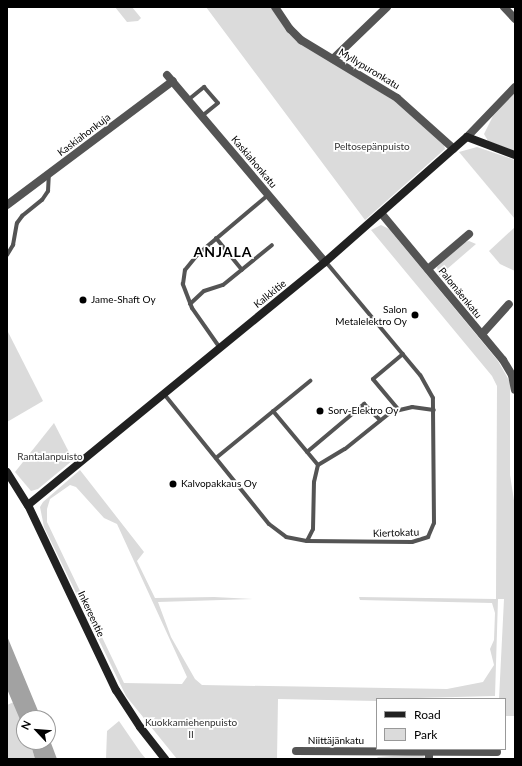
<!DOCTYPE html>
<meta charset="utf-8">
<style>
body{margin:0}
#map{position:relative;width:522px;height:766px;overflow:hidden;background:#fff;font-family:Lato,sans-serif}
div>[style]{position:absolute}
.green>*{inset:0;background:#dbdbdb}
.water>*{inset:0;background:#a2a2a2}
.lane>*{height:4px;margin:-2px;padding:0 2px;transform-origin:2px;border-radius:2px;background:#545454}
.street>*{height:8px;margin:-4px;padding:0 4px;transform-origin:4px;border-radius:4px;background:#545454}
.secondary>*{height:8px;margin:-4px;padding:0 4px;transform-origin:4px;border-radius:4px;background:#212121}
.dots>*{width:11px;height:11px;translate:-50% -50%;box-sizing:border-box;border:2px solid #fff;border-radius:50%}
span{translate:-50% -50%;white-space:nowrap;text-align:center;line-height:1.15;-webkit-text-stroke:3.5px #fff;paint-order:stroke}
.street-label{font-size:10px;color:#000}
.park-label{font-size:10px;color:#323232}
.poi-label{font-size:10px;color:#000}
.left{translate:0 -50%;text-align:left}
.right{translate:-100% -50%;text-align:right}
.district-label{font-size:14px;color:#000;font-weight:700;letter-spacing:1px}
.frame{position:absolute;inset:0;border:8px solid #000;pointer-events:none}
.legend{position:absolute;left:376px;top:698px;width:130px;height:52px;box-sizing:border-box;background:#fff;border:1px solid #999;margin:0;padding:5px 7px;list-style:none;font-size:12px;color:#000}
.legend li{display:flex;align-items:center;gap:8px;height:20px}
.legend b{width:20px;border:1px solid #999}
.north{position:absolute;left:16px;top:710px;width:40px;height:40px;box-sizing:border-box;background:#fff;border:1px solid #999;border-radius:50%;rotate:296deg;font-size:11px;font-weight:700;line-height:16px;text-align:center;color:#000}
.north::after{content:'';display:block;margin:auto;width:14px;height:18px;background:#000;clip-path:polygon(50% 0,100% 100%,50% 72%,0 100%)}
</style>
<div id="map">
<div class="green">
<i style="clip-path:polygon(115px 7px,132px 7px,141px 18px,138px 21px,127px 22px)"></i>
<i style="clip-path:polygon(206px 7px,271px 7px,289px 34px,399px 104px,444px 145px,445px 149px,365px 220px)"></i>
<i style="clip-path:polygon(515px 92px,515px 151px,488px 141px,484px 134px,493px 116px)"></i>
<i style="clip-path:polygon(477px 147px,515px 160px,515px 219px,459px 152px)"></i>
<i style="clip-path:polygon(evenodd,381px 225px,389px 229px,498px 361px,510px 382px,510px 475px,515px 507px,515px 716px,505px 716px,505px 699px,499px 699px,504px 599px,498px 599px,495px 696px,377px 699px,377px 701px,278px 699px,277px 759px,177px 759px,126px 696px,44px 527px,40px 507px,43px 502px,80px 470px,144px 552px,137px 561px,155px 598px,214px 597px,253px 599px,158px 602px,171px 637px,195px 679px,202px 685px,447px 689px,483px 682px,494px 665px,490px 649px,494px 640px,495px 613px,492px 603px,360px 600px,359px 597px,496px 599px,497px 386px,492px 376px,371px 230px,381px 225px,70px 485px,76px 487px,104px 518px,117px 524px,187px 677px,182px 684px,124px 683px,47px 522px,47px 509px,50px 499px,70px 485px)"></i>
<i style="clip-path:polygon(515px 227px,515px 271px,500px 264px,489px 251px)"></i>
<i style="clip-path:polygon(469px 241px,476px 244px,439px 276px,437px 267px,464px 242px)"></i>
<i style="clip-path:polygon(7px 330px,43px 401px,7px 422px)"></i>
<i style="clip-path:polygon(54px 423px,73px 460px,38px 489px,31px 491px,15px 472px)"></i>
<i style="clip-path:polygon(14px 702px,24px 729px,24px 742px,30px 742px,35px 759px,7px 759px,7px 705px)"></i>
<i style="clip-path:polygon(119px 721px,141px 753px,146px 759px,106px 759px,107px 731px)"></i>
<i style="clip-path:polygon(421px 754px,427px 759px,376px 759px,378px 757px)"></i>
</div>
<div class="water">
<i style="clip-path:polygon(7px 636px,41px 718px,24px 718px,24px 729px,7px 689px)"></i>
<i style="clip-path:polygon(48px 735px,57px 759px,35px 759px,30px 742px,48px 742px)"></i>
</div>
<div class="lane">
<i style="left:188px;top:100px;width:21px;rotate:-39deg"></i>
<i style="left:204px;top:87px;width:21px;rotate:49deg"></i>
<i style="left:218px;top:103px;width:21px;rotate:141deg"></i>
<i style="left:216px;top:238px;width:41px;rotate:50.9deg"></i>
<i style="left:7px;top:255px;width:12px;rotate:-59deg"></i>
<i style="left:13px;top:245px;width:22px;rotate:-80deg"></i>
<i style="left:17px;top:223px;width:9px;rotate:-54deg"></i>
<i style="left:22px;top:216px;width:26px;rotate:-39deg"></i>
<i style="left:42px;top:200px;width:11px;rotate:-56deg"></i>
<i style="left:48px;top:191px;width:17px;rotate:-87deg"></i>
<i style="left:190px;top:304px;width:19px;rotate:-43deg"></i>
<i style="left:204px;top:291px;width:20px;rotate:-18deg"></i>
<i style="left:223px;top:285px;width:63px;rotate:-39.2deg"></i>
<i style="left:220px;top:348px;width:49px;rotate:-125deg"></i>
<i style="left:192px;top:308px;width:26px;rotate:-111deg"></i>
<i style="left:183px;top:284px;width:14px;rotate:-82deg"></i>
<i style="left:185px;top:270px;width:21px;rotate:-51deg"></i>
<i style="left:198px;top:254px;width:92px;rotate:-40.1deg"></i>
<i style="left:164px;top:394px;width:167px;rotate:51.1deg"></i>
<i style="left:269px;top:524px;width:21px;rotate:37deg"></i>
<i style="left:286px;top:537px;width:21px;rotate:11deg"></i>
<i style="left:307px;top:541px;width:105px;rotate:0.5deg"></i>
<i style="left:412px;top:542px;width:17px;rotate:-17deg"></i>
<i style="left:428px;top:537px;width:15px;rotate:-67deg"></i>
<i style="left:434px;top:523px;width:125px;rotate:-90.5deg"></i>
<i style="left:433px;top:398px;width:26px;rotate:-119deg"></i>
<i style="left:420px;top:375px;width:147px;rotate:-129.8deg"></i>
<i style="left:398px;top:409px;width:39px;rotate:-130deg"></i>
<i style="left:373px;top:379px;width:39px;rotate:-40deg"></i>
<i style="left:273px;top:411px;width:70px;rotate:50.2deg"></i>
<i style="left:307px;top:452px;width:75px;rotate:-40.1deg"></i>
<i style="left:364px;top:404px;width:23px;rotate:45deg"></i>
<i style="left:216px;top:458px;width:122px;rotate:-39.3deg"></i>
<i style="left:307px;top:541px;width:13px;rotate:-63deg"></i>
<i style="left:313px;top:529px;width:47px;rotate:-88.8deg"></i>
<i style="left:314px;top:482px;width:17px;rotate:-77deg"></i>
<i style="left:318px;top:465px;width:31px;rotate:-31deg"></i>
<i style="left:345px;top:449px;width:59px;rotate:-38.8deg"></i>
<i style="left:391px;top:412px;width:22px;rotate:-13deg"></i>
<i style="left:412px;top:407px;width:22px;rotate:8deg"></i>
</div>
<div class="street">
<i style="left:275px;top:7px;width:27px;rotate:56deg"></i>
<i style="left:290px;top:29px;width:16px;rotate:45deg"></i>
<i style="left:301px;top:40px;width:112px;rotate:31.1deg"></i>
<i style="left:397px;top:98px;width:76px;rotate:41.8deg"></i>
<i style="left:504px;top:7px;width:16px;rotate:47deg"></i>
<i style="left:333px;top:59px;width:75px;rotate:-43.9deg"></i>
<i style="left:167px;top:75px;width:245px;rotate:49.8deg"></i>
<i style="left:467px;top:137px;width:69px;rotate:-46.2deg"></i>
<i style="left:7px;top:205px;width:207px;rotate:-36.8deg"></i>
<i style="left:381px;top:213px;width:191px;rotate:50.3deg"></i>
<i style="left:503px;top:360px;width:17px;rotate:59deg"></i>
<i style="left:512px;top:375px;width:15px;rotate:79deg"></i>
<i style="left:428px;top:269px;width:54px;rotate:-40.5deg"></i>
<i style="left:482px;top:334px;width:40px;rotate:-48deg"></i>
<i style="left:429px;top:750px;width:9px;rotate:90deg"></i>
<i style="left:296px;top:751px;width:201px;rotate:0.3deg"></i>
</div>
<div class="secondary">
<i style="left:7px;top:472px;width:39px;rotate:58deg"></i>
<i style="left:28px;top:505px;width:205px;rotate:64.6deg"></i>
<i style="left:116px;top:690px;width:44px;rotate:57deg"></i>
<i style="left:140px;top:727px;width:41px;rotate:52deg"></i>
<i style="left:28px;top:505px;width:384px;rotate:-39.3deg"></i>
<i style="left:325px;top:262px;width:189px;rotate:-41.4deg"></i>
<i style="left:467px;top:137px;width:51px;rotate:20.6deg"></i>
</div>
<div class="dots">
<i style="left:83px;top:300px;background:#000"></i>
<i style="left:415px;top:315px;background:#000"></i>
<i style="left:320px;top:411px;background:#000"></i>
<i style="left:173px;top:484px;background:#000"></i>
</div>
<div class="street-label">
<span style="left:369px;top:69px;rotate:31deg">Myllypuronkatu</span>
<span style="left:84px;top:135px;rotate:-37deg">Kaskiahonkuja</span>
<span style="left:254px;top:162px;rotate:50deg">Kaskiahonkatu</span>
<span style="left:460px;top:293px;rotate:51deg">Palomäenkatu</span>
<span style="left:270px;top:294px;rotate:-39deg">Kalkkitie</span>
<span style="left:396px;top:533px;rotate:-2deg">Kiertokatu</span>
<span style="left:91px;top:614px;rotate:65deg">Inkereentie</span>
<span style="left:336px;top:741px">Niittäjänkatu</span>
</div>
<div class="park-label">
<span style="left:372px;top:147px">Peltosepänpuisto</span>
<span style="left:50px;top:457px">Rantalanpuisto</span>
<span style="left:191px;top:728px">Kuokkamiehenpuisto<br>II</span>
</div>
<div class="poi-label">
<span class="left" style="left:91px;top:300px">Jame-Shaft Oy</span>
<span class="right" style="left:407px;top:315px">Salon<br>Metalelektro Oy</span>
<span class="left" style="left:328px;top:411px">Sorv-Elektro Oy</span>
<span class="left" style="left:181px;top:484px">Kalvopakkaus Oy</span>
</div>
<div class="district-label">
<span style="left:223px;top:252px">ANJALA</span>
</div>
<div class="frame"></div>
<ul class="legend">
<li><b style="height:5px;background:#212121"></b>Road</li>
<li><b style="height:11px;background:#dbdbdb"></b>Park</li>
</ul>
<div class="north">N</div>
</div>
